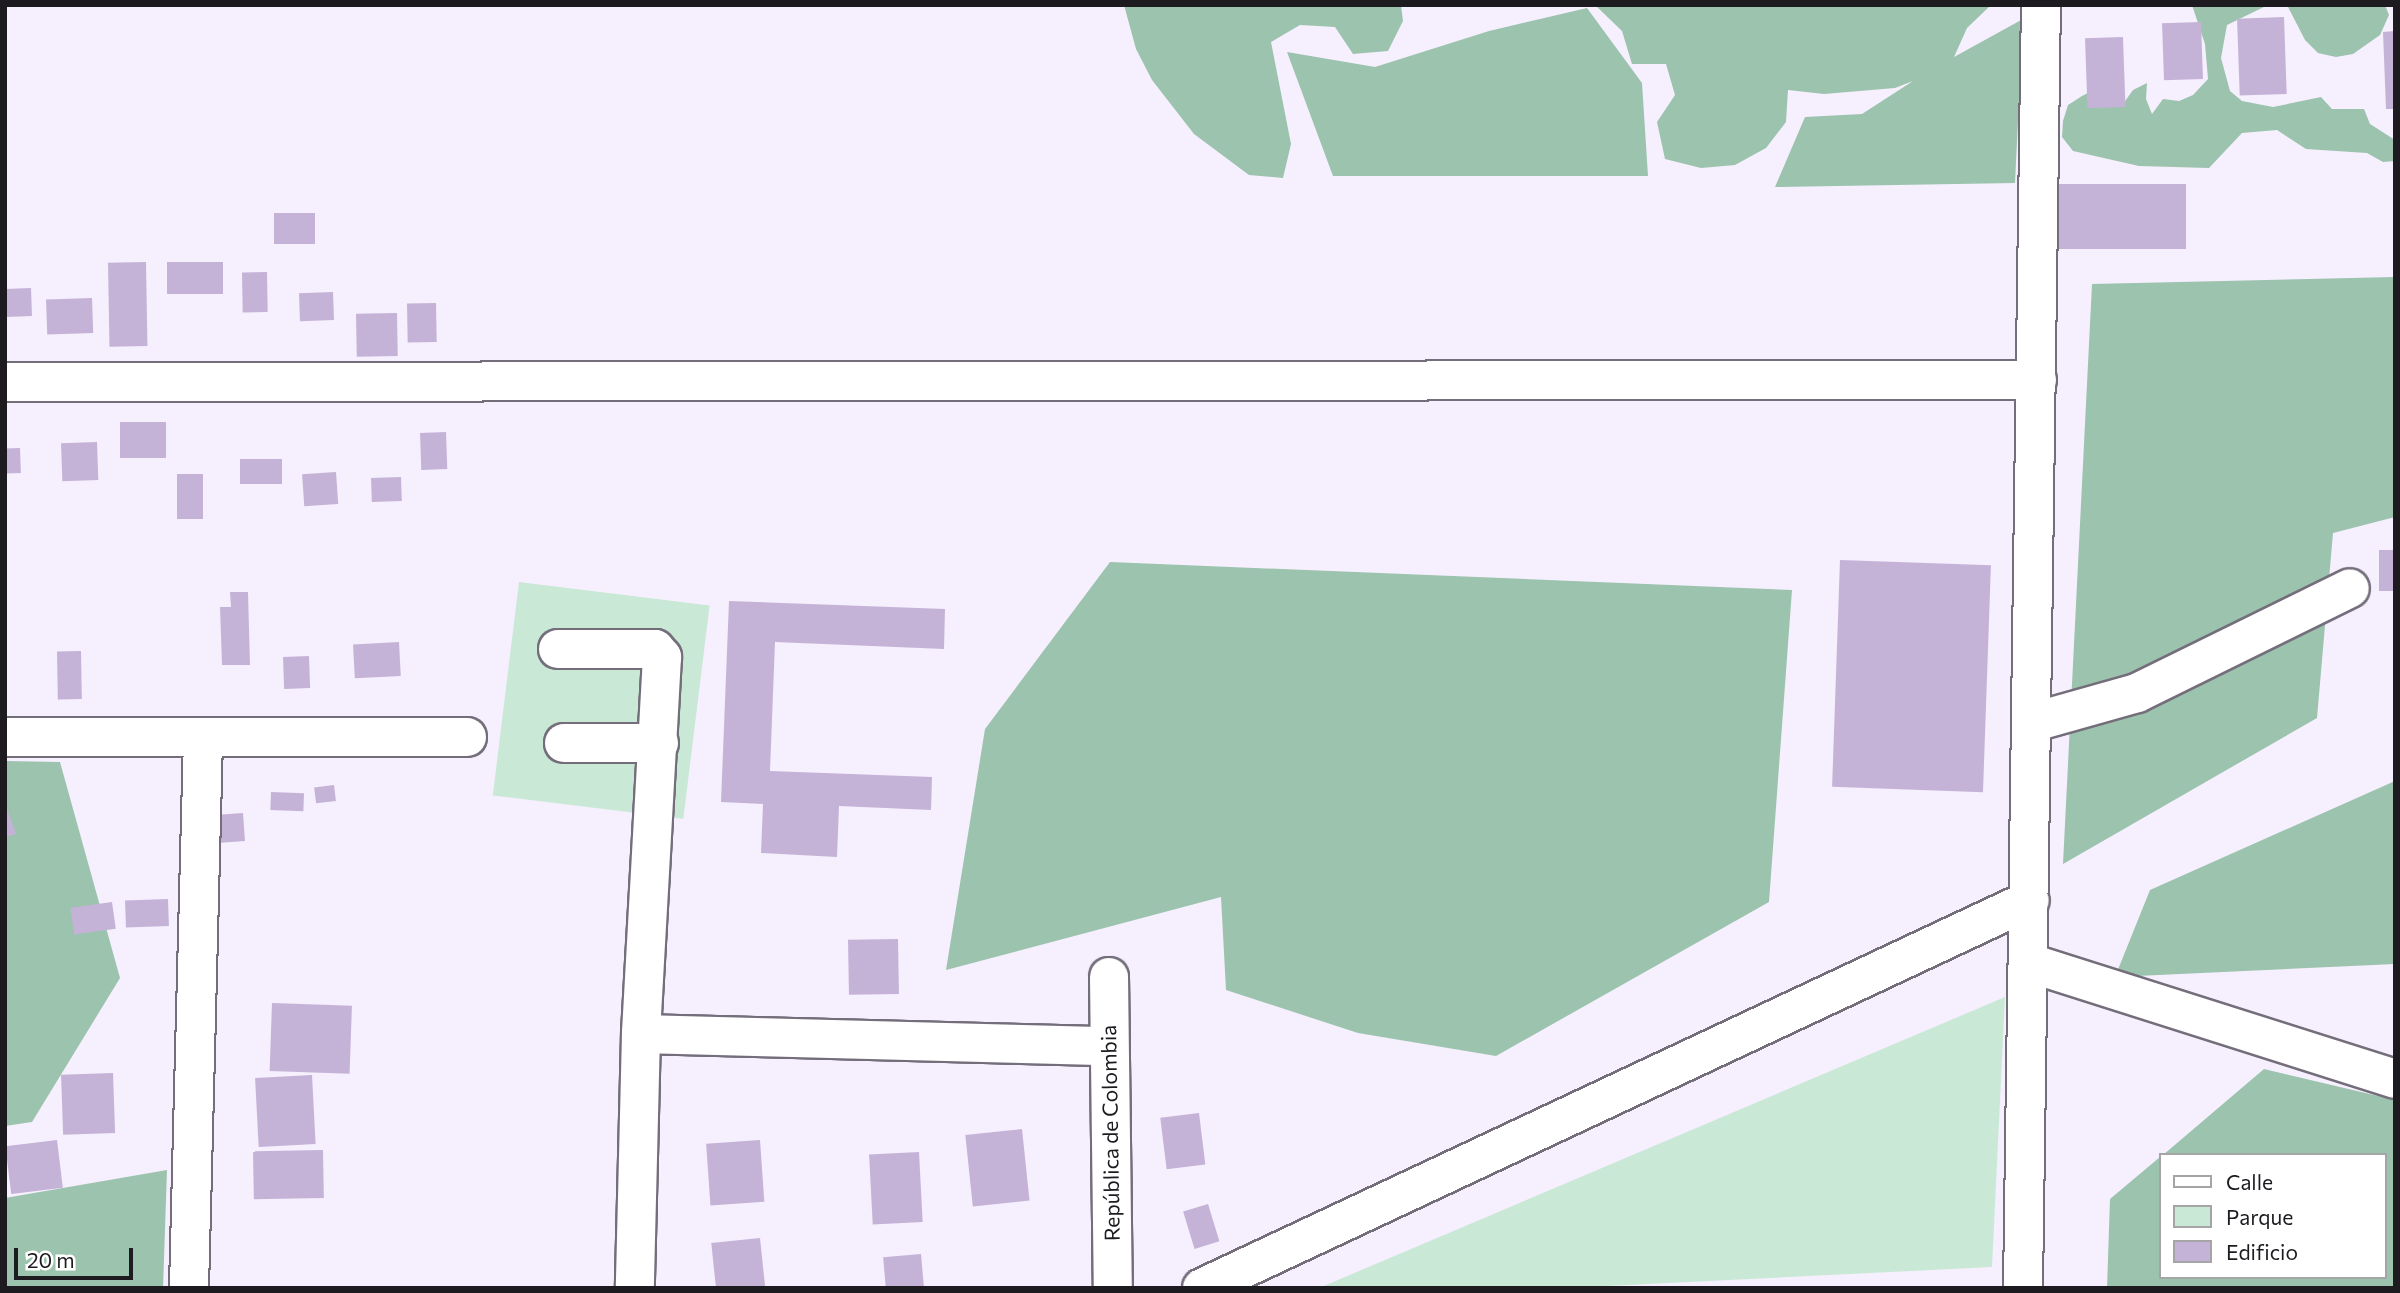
<!DOCTYPE html>
<meta charset="utf-8">
<style>
body{margin:0}
#map{position:relative;width:2400px;height:1293px;overflow:hidden;background:#f6effe;font-family:Commissioner,sans-serif}
div>[style]{position:absolute}
.green>*{inset:0;background:#c9e9d6;transform-origin:0 0}
.forest>*{inset:0;background:#9cc3ad}
.building>*{inset:0;background:#c4b3d7;transform-origin:0 0}
.roads{filter:drop-shadow(2px 0 #746e7b) drop-shadow(-2px 0 #746e7b) drop-shadow(0 2px #746e7b) drop-shadow(0 -2px #746e7b)}
.minor>*{height:38px;margin:-19px;padding:0 19px;transform-origin:19px;border-radius:19px;background:#fff}
span{translate:-50% -50%;white-space:nowrap;text-align:center;line-height:1.15;-webkit-text-stroke:5px #fff;paint-order:stroke}
.street-label{font-size:21px;color:#1d1b20}
.frame{position:absolute;inset:0;border:7px solid #1d1b20;pointer-events:none}
.legend{position:absolute;left:2159px;top:1153px;width:228px;height:126px;box-sizing:border-box;background:#fff;border:2px solid #a5a4a6;margin:0;padding:9px 12px;list-style:none;font-size:21px;color:#1d1b20}
.legend li{display:flex;align-items:center;gap:14px;height:35px}
.legend b{width:35px;border:2px solid #a5a4a6}
.scale{position:absolute;left:14px;top:1248px;width:119px;height:32px;box-sizing:border-box;border:4px solid #1d1b20;border-top:0;padding-left:9px;font-size:21px;line-height:24px;white-space:nowrap;color:#1d1b20;-webkit-text-stroke:5px #fff;paint-order:stroke}
</style>
<div id="map">
<div class="green">
<i style="left:519px;top:582px;width:192px;height:215px;rotate:7deg"></i>
<i style="clip-path:polygon(2005px 997px,1992px 1267px,1567px 1288px,1319px 1288px)"></i>
</div>
<div class="forest">
<i style="clip-path:polygon(1124px 5px,1401px 5px,1403px 21px,1388px 51px,1353px 54px,1335px 27px,1300px 25px,1271px 42px,1291px 144px,1283px 178px,1249px 175px,1194px 134px,1152px 80px,1136px 49px)"></i>
<i style="clip-path:polygon(1595px 5px,1991px 5px,1967px 28px,1954px 57px,2023px 19px,2015px 183px,1775px 187px,1805px 117px,1862px 114px,1913px 81px,1895px 88px,1824px 94px,1788px 90px,1786px 122px,1766px 148px,1735px 165px,1701px 168px,1665px 159px,1657px 122px,1675px 95px,1666px 64px,1632px 64px,1622px 31px)"></i>
<i style="clip-path:polygon(2192px 5px,2268px 5px,2227px 25px,2221px 58px,2230px 91px,2242px 101px,2273px 107px,2321px 97px,2332px 109px,2364px 109px,2370px 124px,2395px 140px,2395px 161px,2383px 162px,2367px 153px,2306px 149px,2277px 130px,2242px 133px,2209px 168px,2139px 166px,2073px 151px,2062px 137px,2063px 121px,2068px 105px,2082px 96px,2098px 88px,2123px 104px,2133px 90px,2147px 83px,2146px 99px,2152px 114px,2163px 99px,2179px 101px,2193px 95px,2208px 79px,2205px 44px)"></i>
<i style="clip-path:polygon(2287px 5px,2385px 5px,2389px 15px,2380px 35px,2353px 54px,2336px 57px,2318px 53px,2305px 40px)"></i>
<i style="clip-path:polygon(1587px 8px,1642px 83px,1648px 176px,1333px 176px,1287px 52px,1375px 67px,1489px 31px)"></i>
<i style="clip-path:polygon(2395px 277px,2395px 517px,2333px 533px,2317px 718px,2063px 864px,2092px 284px)"></i>
<i style="clip-path:polygon(1110px 562px,1792px 590px,1769px 902px,1496px 1056px,1358px 1033px,1226px 990px,1221px 897px,946px 970px,985px 729px)"></i>
<i style="clip-path:polygon(5px 761px,60px 762px,120px 978px,32px 1122px,5px 1126px)"></i>
<i style="clip-path:polygon(2395px 781px,2395px 964px,2115px 977px,2150px 890px)"></i>
<i style="clip-path:polygon(2264px 1069px,2395px 1100px,2395px 1288px,2107px 1288px,2110px 1199px,2160px 1157px,2160px 1277px,2384px 1277px,2384px 1155px,2163px 1155px)"></i>
<i style="clip-path:polygon(167px 1170px,163px 1288px,5px 1288px,5px 1198px)"></i>
</div>
<div class="building">
<i style="left:2284px;top:17px;width:77px;height:47px;rotate:88deg"></i>
<i style="left:2201px;top:22px;width:57px;height:39px;rotate:88deg"></i>
<i style="clip-path:polygon(2395px 31px,2395px 109px,2386px 109px,2383px 32px)"></i>
<i style="left:2123px;top:37px;width:70px;height:38px;rotate:88deg"></i>
<i style="left:2054px;top:184px;width:132px;height:65px"></i>
<i style="left:274px;top:213px;width:41px;height:31px"></i>
<i style="left:146px;top:262px;width:84px;height:38px;rotate:89deg"></i>
<i style="left:223px;top:262px;width:32px;height:56px;rotate:90deg"></i>
<i style="left:267px;top:272px;width:40px;height:25px;rotate:89deg"></i>
<i style="left:31px;top:288px;width:28px;height:26px;rotate:88deg"></i>
<i style="left:333px;top:292px;width:28px;height:34px;rotate:88deg"></i>
<i style="left:92px;top:298px;width:35px;height:46px;rotate:88deg"></i>
<i style="left:436px;top:303px;width:39px;height:29px;rotate:89deg"></i>
<i style="left:397px;top:313px;width:43px;height:41px;rotate:89deg"></i>
<i style="left:166px;top:422px;width:36px;height:46px;rotate:90deg"></i>
<i style="left:446px;top:432px;width:37px;height:26px;rotate:88deg"></i>
<i style="left:97px;top:442px;width:38px;height:36px;rotate:88deg"></i>
<i style="left:20px;top:448px;width:25px;height:15px;rotate:88deg"></i>
<i style="left:282px;top:459px;width:25px;height:42px;rotate:90deg"></i>
<i style="left:336px;top:472px;width:32px;height:34px;rotate:86deg"></i>
<i style="left:177px;top:474px;width:26px;height:45px"></i>
<i style="left:401px;top:477px;width:24px;height:30px;rotate:88deg"></i>
<i style="left:2379px;top:550px;width:16px;height:41px"></i>
<i style="left:1840px;top:560px;width:151px;height:227px;rotate:2deg"></i>
<i style="clip-path:polygon(230px 592px,248px 592px,250px 665px,222px 665px,220px 607px,231px 607px)"></i>
<i style="clip-path:polygon(729px 601px,945px 609px,944px 649px,775px 642px,770px 771px,932px 777px,931px 810px,839px 806px,837px 857px,761px 853px,763px 804px,721px 802px)"></i>
<i style="left:399px;top:642px;width:34px;height:46px;rotate:87deg"></i>
<i style="left:81px;top:651px;width:48px;height:24px;rotate:89deg"></i>
<i style="left:309px;top:656px;width:32px;height:26px;rotate:88deg"></i>
<i style="left:334px;top:785px;width:16px;height:20px;rotate:83deg"></i>
<i style="left:271px;top:792px;width:33px;height:18px;rotate:2deg"></i>
<i style="clip-path:polygon(5px 803px,16px 834px,5px 837px)"></i>
<i style="left:243px;top:813px;width:28px;height:28px;rotate:86deg"></i>
<i style="left:168px;top:899px;width:27px;height:43px;rotate:88deg"></i>
<i style="left:112px;top:902px;width:27px;height:42px;rotate:82deg"></i>
<i style="left:898px;top:939px;width:55px;height:50px;rotate:89deg"></i>
<i style="left:272px;top:1003px;width:80px;height:68px;rotate:2deg"></i>
<i style="left:113px;top:1073px;width:60px;height:52px;rotate:88deg"></i>
<i style="left:312px;top:1075px;width:69px;height:57px;rotate:87deg"></i>
<i style="left:1199px;top:1113px;width:52px;height:39px;rotate:83deg"></i>
<i style="left:1022px;top:1129px;width:72px;height:57px;rotate:84deg"></i>
<i style="left:57px;top:1140px;width:48px;height:52px;rotate:83deg"></i>
<i style="left:760px;top:1140px;width:62px;height:54px;rotate:86deg"></i>
<i style="left:323px;top:1150px;width:48px;height:70px;rotate:89deg"></i>
<i style="left:919px;top:1152px;width:70px;height:50px;rotate:87deg"></i>
<i style="left:1208px;top:1204px;width:39px;height:26px;rotate:73deg"></i>
<i style="left:760px;top:1238px;width:50px;height:49px;rotate:84deg"></i>
<i style="left:921px;top:1254px;width:34px;height:38px;rotate:85deg"></i>
</div>
<div class="roads">
<div class="minor">
<i style="left:5px;top:382px;width:2032px;rotate:-0.06deg"></i>
<i style="left:558px;top:649px;width:97px"></i>
<i style="left:655px;top:649px;width:11px;rotate:49deg"></i>
<i style="left:662px;top:657px;width:378px;rotate:93.2deg"></i>
<i style="left:641px;top:1034px;width:254px;rotate:91.4deg"></i>
<i style="left:2034px;top:722px;width:107px;rotate:-15.7deg"></i>
<i style="left:2137px;top:693px;width:237px;rotate:-26.2deg"></i>
<i style="left:5px;top:737px;width:462px"></i>
<i style="left:564px;top:743px;width:95px"></i>
<i style="left:2030px;top:963px;width:383px;rotate:17.6deg"></i>
<i style="left:1109px;top:977px;width:311px;rotate:89.3deg"></i>
<i style="left:641px;top:1034px;width:467px;rotate:1.5deg"></i>
<i style="left:189px;top:1288px;width:551px;rotate:-88.54deg"></i>
<i style="left:1202px;top:1288px;width:914px;rotate:-25.11deg"></i>
<i style="left:2023px;top:1288px;width:1283px;rotate:-89.2deg"></i>
</div>
</div>
<div class="street-label">
<span style="left:1110px;top:1133px;rotate:-91deg">República de Colombia</span>
</div>
<div class="frame"></div>
<ul class="legend">
<li><b style="height:9px;background:#fff"></b>Calle</li>
<li><b style="height:19px;background:#c9e9d6"></b>Parque</li>
<li><b style="height:19px;background:#c4b3d7"></b>Edificio</li>
</ul>
<div class="scale">20 m</div>
</div>
